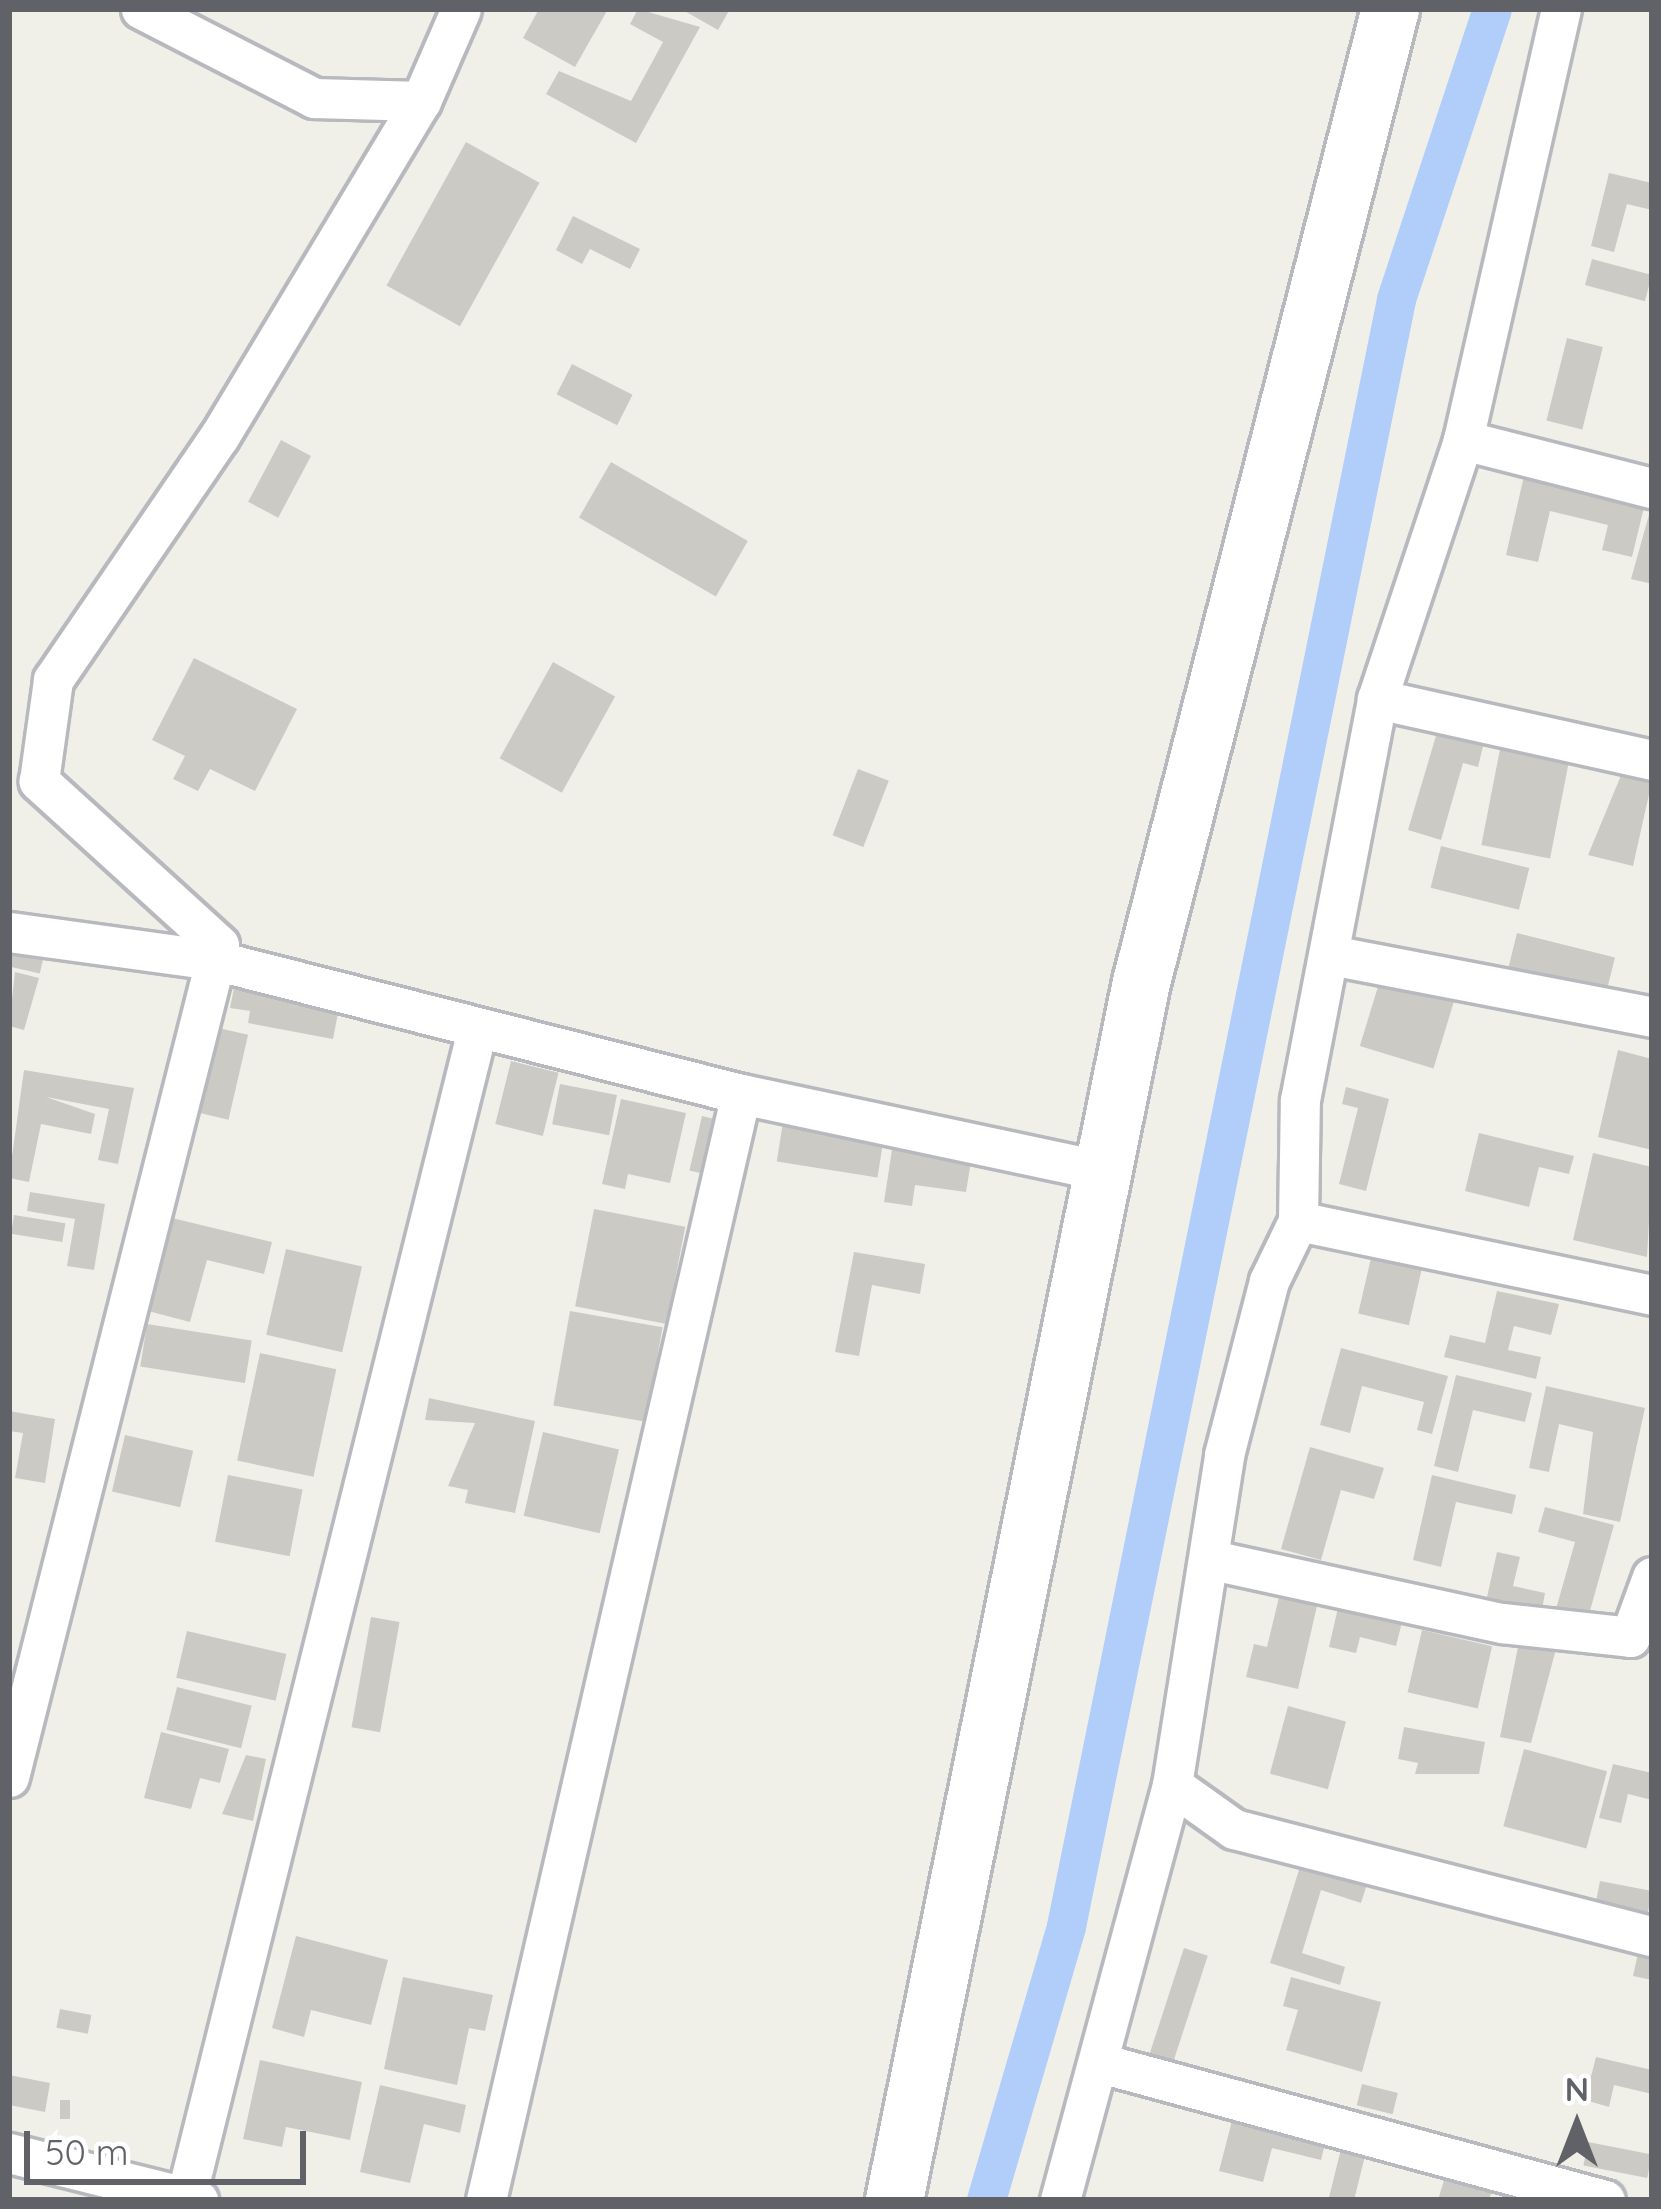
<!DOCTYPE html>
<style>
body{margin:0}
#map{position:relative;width:1661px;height:2209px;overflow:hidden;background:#f0f0e9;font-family:Quicksand,sans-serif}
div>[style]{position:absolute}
.canal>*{height:39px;margin:-19.5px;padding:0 19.5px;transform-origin:19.5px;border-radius:19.5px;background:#b0cef9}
.building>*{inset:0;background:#cccac5;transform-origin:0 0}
.roads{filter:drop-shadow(3px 0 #b8b9be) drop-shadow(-3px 0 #b8b9be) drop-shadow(0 3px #b8b9be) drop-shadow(0 -3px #b8b9be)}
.street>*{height:39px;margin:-19.5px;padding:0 19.5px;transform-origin:19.5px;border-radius:19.5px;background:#fff}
.secondary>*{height:57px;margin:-28.5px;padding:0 28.5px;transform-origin:28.5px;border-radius:28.5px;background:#fff}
span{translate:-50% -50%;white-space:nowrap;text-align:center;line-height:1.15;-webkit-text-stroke:9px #fff;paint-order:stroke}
.frame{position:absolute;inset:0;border:12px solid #606267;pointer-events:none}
.north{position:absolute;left:1517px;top:2065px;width:120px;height:120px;-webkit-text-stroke:9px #fff;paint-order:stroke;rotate:0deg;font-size:33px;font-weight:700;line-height:48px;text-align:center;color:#606267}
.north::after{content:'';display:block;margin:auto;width:42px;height:54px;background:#606267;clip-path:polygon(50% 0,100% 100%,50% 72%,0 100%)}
.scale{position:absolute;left:24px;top:2131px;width:282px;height:54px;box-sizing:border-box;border:6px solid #606267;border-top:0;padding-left:15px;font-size:36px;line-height:42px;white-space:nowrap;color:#606267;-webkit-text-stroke:9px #fff;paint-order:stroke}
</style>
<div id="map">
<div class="canal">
<i style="left:986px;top:2200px;width:285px;rotate:-73.7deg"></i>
<i style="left:1066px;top:1926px;width:1660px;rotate:-78.53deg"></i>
<i style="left:1396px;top:299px;width:305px;rotate:-71.7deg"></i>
</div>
<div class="building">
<i style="clip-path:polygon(539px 9px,608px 9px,575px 67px,523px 38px)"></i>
<i style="clip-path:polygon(638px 9px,700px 27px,636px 143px,546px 94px,559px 71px,631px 101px,663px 42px,630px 24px)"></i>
<i style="clip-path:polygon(681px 9px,730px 9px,718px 30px)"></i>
<i style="left:466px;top:142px;width:84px;height:164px;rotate:29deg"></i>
<i style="clip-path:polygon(1609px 173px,1652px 183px,1652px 210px,1627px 204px,1614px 252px,1591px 246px)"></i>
<i style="clip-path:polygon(573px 216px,640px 249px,630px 269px,590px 249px,582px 264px,556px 250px)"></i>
<i style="left:1592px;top:259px;width:62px;height:27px;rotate:15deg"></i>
<i style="left:1567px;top:338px;width:37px;height:85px;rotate:14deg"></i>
<i style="left:572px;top:364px;width:68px;height:34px;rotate:27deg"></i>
<i style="left:281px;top:440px;width:34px;height:70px;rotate:28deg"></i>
<i style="left:611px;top:462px;width:158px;height:64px;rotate:30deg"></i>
<i style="clip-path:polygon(1526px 467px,1647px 495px,1632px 557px,1602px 550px,1608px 525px,1550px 511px,1538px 562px,1506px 555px)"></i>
<i style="clip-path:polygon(1652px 504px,1652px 584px,1631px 579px)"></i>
<i style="clip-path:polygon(194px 658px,297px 709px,255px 791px,210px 769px,198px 791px,173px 779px,185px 756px,152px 740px)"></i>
<i style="left:553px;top:662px;width:71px;height:110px;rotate:29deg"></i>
<i style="clip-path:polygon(1438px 729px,1484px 742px,1478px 767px,1463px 763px,1441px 840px,1408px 830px)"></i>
<i style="left:1501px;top:744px;width:70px;height:103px;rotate:11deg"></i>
<i style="left:858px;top:769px;width:33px;height:71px;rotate:21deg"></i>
<i style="clip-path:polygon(1622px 773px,1652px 781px,1633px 866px,1588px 855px)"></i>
<i style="left:1441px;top:846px;width:91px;height:43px;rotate:14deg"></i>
<i style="left:1517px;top:933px;width:101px;height:35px;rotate:14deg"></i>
<i style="left:9px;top:947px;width:36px;height:19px;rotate:13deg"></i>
<i style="clip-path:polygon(15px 972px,39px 978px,24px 1030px,9px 1026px)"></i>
<i style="left:1380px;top:980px;width:77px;height:69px;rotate:17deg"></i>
<i style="clip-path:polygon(234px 988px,339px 1008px,333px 1039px,248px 1023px,250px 1011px,230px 1008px)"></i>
<i style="left:214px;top:1027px;width:35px;height:87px;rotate:13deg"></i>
<i style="clip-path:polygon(1618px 1050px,1652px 1059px,1652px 1150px,1598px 1137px)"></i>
<i style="left:511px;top:1061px;width:49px;height:65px;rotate:14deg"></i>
<i style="clip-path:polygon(24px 1070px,134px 1088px,118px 1164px,98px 1160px,109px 1109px,46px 1097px,95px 1114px,91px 1134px,41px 1124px,29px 1182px,9px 1178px)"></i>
<i style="left:560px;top:1084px;width:58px;height:41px;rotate:11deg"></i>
<i style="clip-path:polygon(1346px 1087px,1389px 1099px,1366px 1191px,1339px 1184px,1358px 1108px,1342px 1104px)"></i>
<i style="clip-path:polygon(621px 1099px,686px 1113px,670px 1183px,628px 1174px,625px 1189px,602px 1184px)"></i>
<i style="left:702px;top:1116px;width:23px;height:56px;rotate:13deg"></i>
<i style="left:783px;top:1122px;width:102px;height:40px;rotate:9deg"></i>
<i style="clip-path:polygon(1479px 1133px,1574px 1156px,1569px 1174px,1539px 1167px,1529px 1207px,1465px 1191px)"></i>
<i style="clip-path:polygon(893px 1143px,972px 1155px,966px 1192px,915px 1185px,912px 1206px,884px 1202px)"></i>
<i style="clip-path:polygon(1593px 1153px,1652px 1167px,1647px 1257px,1573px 1240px)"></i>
<i style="clip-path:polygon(30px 1192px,105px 1204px,94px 1270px,67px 1266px,75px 1219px,27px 1211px)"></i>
<i style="left:594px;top:1209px;width:93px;height:99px;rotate:11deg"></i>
<i style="left:14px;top:1215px;width:52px;height:19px;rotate:9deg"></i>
<i style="clip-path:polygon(172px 1218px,272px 1242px,264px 1274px,207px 1260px,190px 1322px,148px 1311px)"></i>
<i style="left:286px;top:1249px;width:78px;height:88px;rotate:13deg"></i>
<i style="clip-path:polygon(854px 1252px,925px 1264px,920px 1294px,872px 1285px,859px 1356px,835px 1352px)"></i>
<i style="left:1371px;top:1258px;width:52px;height:57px;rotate:13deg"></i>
<i style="clip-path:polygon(1497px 1291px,1559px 1304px,1551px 1335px,1514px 1326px,1508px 1350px,1541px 1357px,1536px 1379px,1444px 1357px,1450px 1335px,1485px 1343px)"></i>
<i style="left:570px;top:1311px;width:94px;height:96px;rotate:10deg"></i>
<i style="left:147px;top:1324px;width:106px;height:43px;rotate:9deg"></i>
<i style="clip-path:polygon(1341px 1348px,1448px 1376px,1432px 1434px,1417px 1430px,1424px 1402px,1362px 1386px,1350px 1433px,1320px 1425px)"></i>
<i style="left:260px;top:1353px;width:78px;height:110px;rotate:12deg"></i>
<i style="clip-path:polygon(1456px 1375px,1532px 1393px,1525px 1422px,1473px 1410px,1458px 1472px,1434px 1466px)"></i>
<i style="clip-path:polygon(1546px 1386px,1645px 1408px,1620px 1522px,1583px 1514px,1593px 1432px,1559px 1424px,1549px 1472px,1529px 1468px)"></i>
<i style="clip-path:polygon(429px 1398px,535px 1421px,515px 1513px,465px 1503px,468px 1490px,448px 1486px,475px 1423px,425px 1420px)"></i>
<i style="clip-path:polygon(9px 1411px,55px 1419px,45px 1483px,15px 1478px,23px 1433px,9px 1431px)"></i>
<i style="left:543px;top:1432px;width:78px;height:86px;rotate:13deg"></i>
<i style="left:125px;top:1435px;width:70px;height:58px;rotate:13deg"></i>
<i style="clip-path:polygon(1310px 1447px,1384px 1468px,1374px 1499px,1341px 1490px,1321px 1560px,1281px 1549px)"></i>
<i style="left:228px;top:1475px;width:76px;height:68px;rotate:11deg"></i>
<i style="clip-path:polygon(1432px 1475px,1516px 1495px,1512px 1514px,1456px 1502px,1441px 1567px,1413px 1560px)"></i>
<i style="clip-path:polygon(1545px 1507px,1614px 1525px,1588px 1618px,1556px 1609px,1575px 1542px,1538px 1532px)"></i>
<i style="clip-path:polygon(1497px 1552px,1520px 1557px,1513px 1586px,1545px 1593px,1542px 1610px,1487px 1597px)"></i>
<i style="clip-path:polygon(1281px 1589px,1319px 1597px,1298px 1689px,1246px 1677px,1254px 1644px,1267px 1647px)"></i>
<i style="clip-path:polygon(1340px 1599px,1404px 1614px,1396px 1646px,1360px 1637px,1356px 1653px,1329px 1647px)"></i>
<i style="left:371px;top:1617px;width:29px;height:112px;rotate:10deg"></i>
<i style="left:1422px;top:1630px;width:72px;height:64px;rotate:13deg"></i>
<i style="left:187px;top:1631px;width:102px;height:48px;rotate:13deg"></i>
<i style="clip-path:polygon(1519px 1642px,1556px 1649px,1531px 1743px,1500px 1737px)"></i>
<i style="left:177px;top:1687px;width:77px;height:44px;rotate:14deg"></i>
<i style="left:1288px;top:1706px;width:60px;height:70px;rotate:15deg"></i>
<i style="clip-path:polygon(1404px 1727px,1485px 1742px,1479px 1774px,1415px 1774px,1418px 1763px,1398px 1759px)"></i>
<i style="clip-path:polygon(161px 1732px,229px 1749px,220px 1783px,200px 1778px,191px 1809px,144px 1798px)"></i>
<i style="left:1524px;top:1749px;width:86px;height:80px;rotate:15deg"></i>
<i style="clip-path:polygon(246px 1755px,266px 1759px,253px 1821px,222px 1814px)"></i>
<i style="clip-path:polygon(1613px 1764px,1652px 1773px,1652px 1800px,1628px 1794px,1621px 1823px,1599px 1818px)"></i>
<i style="clip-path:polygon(1303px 1857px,1369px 1878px,1361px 1903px,1321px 1890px,1302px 1953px,1345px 1967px,1340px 1985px,1270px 1963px)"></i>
<i style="left:1600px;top:1881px;width:53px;height:23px;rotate:11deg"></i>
<i style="clip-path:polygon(296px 1936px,388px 1960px,371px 2025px,311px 2010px,304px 2037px,272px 2028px)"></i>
<i style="left:1184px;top:1948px;width:25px;height:115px;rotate:18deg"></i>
<i style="clip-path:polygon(1639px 1949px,1652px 1952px,1652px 1980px,1633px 1976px)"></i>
<i style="clip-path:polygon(403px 1977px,493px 1995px,485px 2031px,469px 2028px,457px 2085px,384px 2069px)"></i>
<i style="clip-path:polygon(1291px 1977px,1381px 2002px,1362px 2072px,1286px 2050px,1298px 2010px,1283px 2006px)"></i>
<i style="left:60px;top:2009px;width:32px;height:19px;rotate:11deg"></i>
<i style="clip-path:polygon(1596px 2057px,1652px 2070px,1652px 2094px,1614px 2085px,1609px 2107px,1585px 2100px)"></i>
<i style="clip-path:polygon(260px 2060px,362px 2082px,350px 2140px,286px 2127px,282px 2147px,243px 2139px)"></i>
<i style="clip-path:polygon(9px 2075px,50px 2083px,45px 2112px,9px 2105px)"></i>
<i style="left:1362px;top:2084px;width:37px;height:22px;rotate:14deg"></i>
<i style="clip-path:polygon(380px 2085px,466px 2105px,460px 2133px,424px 2124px,410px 2183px,360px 2172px)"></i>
<i style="left:60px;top:2100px;width:10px;height:19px"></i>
<i style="clip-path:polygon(1234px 2113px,1327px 2136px,1321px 2160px,1272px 2148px,1263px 2182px,1219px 2171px)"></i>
<i style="left:1343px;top:2141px;width:25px;height:61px;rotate:14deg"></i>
<i style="left:1588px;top:2142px;width:65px;height:24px;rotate:11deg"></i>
<i style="clip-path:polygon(1449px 2164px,1496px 2177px,1489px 2200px,1438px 2200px)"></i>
</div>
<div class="roads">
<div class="street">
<i style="left:141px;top:9px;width:195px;rotate:27.2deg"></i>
<i style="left:314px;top:98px;width:107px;rotate:1.6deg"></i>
<i style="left:1463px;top:440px;width:195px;rotate:14.3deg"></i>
<i style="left:1377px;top:699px;width:282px;rotate:12.5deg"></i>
<i style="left:9px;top:932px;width:207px;rotate:7.8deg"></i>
<i style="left:214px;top:960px;width:544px;rotate:14.27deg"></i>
<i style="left:741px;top:1094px;width:369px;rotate:12deg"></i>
<i style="left:1331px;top:955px;width:327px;rotate:10.9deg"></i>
<i style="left:1298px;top:1221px;width:362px;rotate:11.8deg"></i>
<i style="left:1212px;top:1560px;width:297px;rotate:12.3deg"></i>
<i style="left:1502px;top:1623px;width:129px;rotate:6.2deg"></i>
<i style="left:1630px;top:1637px;width:64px;rotate:-69.9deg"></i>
<i style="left:9px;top:1777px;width:858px;rotate:-75.83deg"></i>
<i style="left:219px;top:945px;width:244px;rotate:-137.7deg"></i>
<i style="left:39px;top:781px;width:102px;rotate:-82.1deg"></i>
<i style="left:53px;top:680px;width:294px;rotate:-55.7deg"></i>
<i style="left:219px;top:437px;width:392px;rotate:-59deg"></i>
<i style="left:421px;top:101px;width:100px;rotate:-66.5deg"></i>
<i style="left:1172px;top:1785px;width:76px;rotate:35.4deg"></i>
<i style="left:1234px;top:1829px;width:431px;rotate:14.4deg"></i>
<i style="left:1104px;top:2064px;width:519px;rotate:15.19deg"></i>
<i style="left:9px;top:2153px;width:195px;rotate:14deg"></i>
<i style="left:186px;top:2197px;width:1203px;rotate:-76deg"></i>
<i style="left:486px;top:2200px;width:1135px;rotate:-77.02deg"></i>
<i style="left:1060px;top:2200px;width:430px;rotate:-74.9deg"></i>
<i style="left:1172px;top:1785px;width:334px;rotate:-81deg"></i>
<i style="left:1224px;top:1455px;width:180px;rotate:-75.5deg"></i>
<i style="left:1269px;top:1281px;width:67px;rotate:-64.2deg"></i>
<i style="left:1298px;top:1221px;width:121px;rotate:-89.1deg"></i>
<i style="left:1300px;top:1100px;width:408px;rotate:-79.1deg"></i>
<i style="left:1377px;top:699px;width:273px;rotate:-71.6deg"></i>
<i style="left:1463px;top:440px;width:442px;rotate:-77.2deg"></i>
</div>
<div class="secondary">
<i style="left:894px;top:2200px;width:1243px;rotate:-78.54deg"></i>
<i style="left:1141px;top:982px;width:1004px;rotate:-75.65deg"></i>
</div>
</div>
<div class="frame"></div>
<div class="north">N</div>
<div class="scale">50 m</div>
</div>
